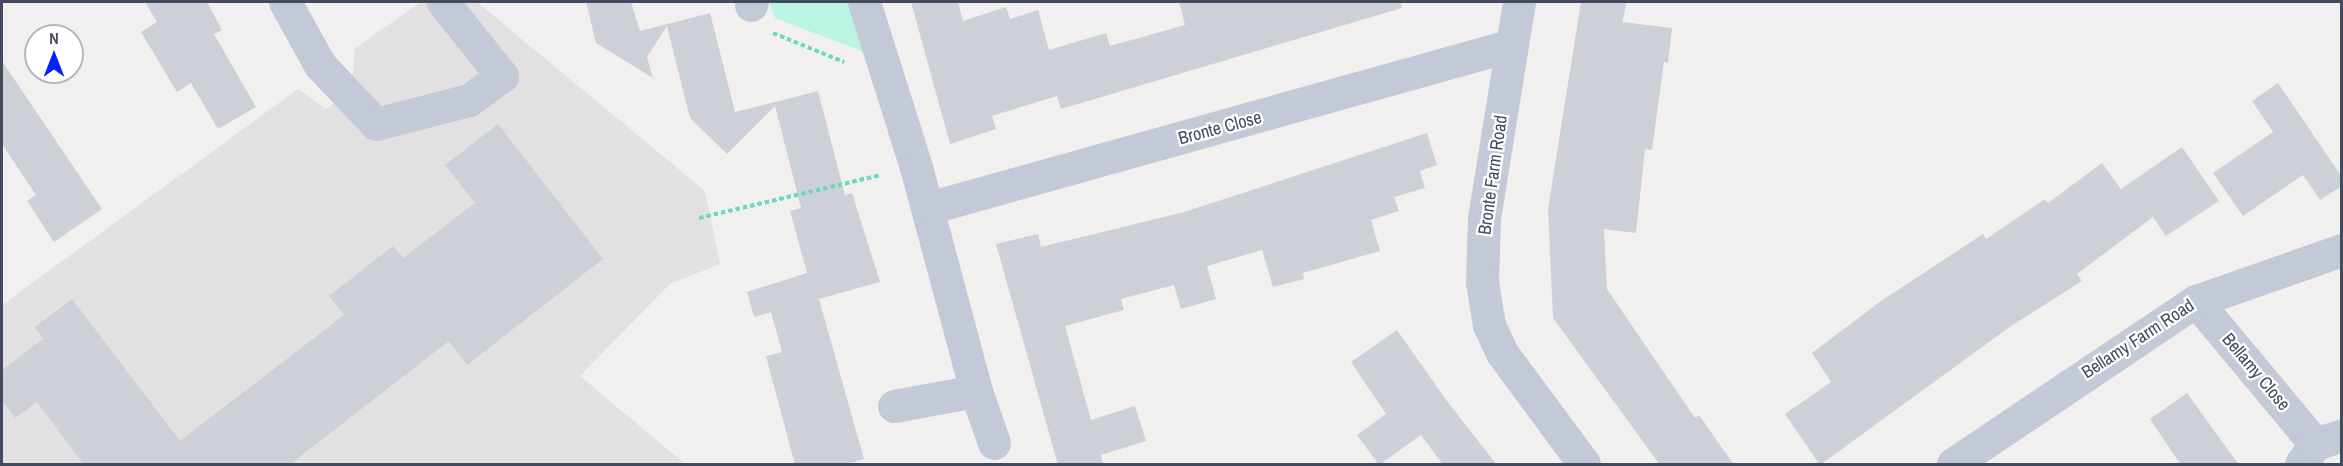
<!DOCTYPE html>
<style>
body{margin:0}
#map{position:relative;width:2343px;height:466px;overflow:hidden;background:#f2f0ef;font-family:"Archivo Narrow",sans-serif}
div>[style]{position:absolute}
.education>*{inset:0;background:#e3e0e1}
.green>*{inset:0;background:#b9f5e2}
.building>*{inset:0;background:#ced0d8}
.path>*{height:4px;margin-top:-2px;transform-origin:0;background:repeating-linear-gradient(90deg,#6cd7c3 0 4.5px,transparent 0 7.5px)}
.minor>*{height:33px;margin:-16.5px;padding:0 16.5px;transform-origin:16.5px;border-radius:16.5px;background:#c4c9d8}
span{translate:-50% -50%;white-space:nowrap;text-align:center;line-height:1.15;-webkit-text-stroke:4.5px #fff;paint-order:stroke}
.street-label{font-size:18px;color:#454b5f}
.frame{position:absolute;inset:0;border:3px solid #454b5f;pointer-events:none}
.north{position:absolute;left:24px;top:24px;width:60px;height:60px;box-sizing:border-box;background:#fff;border:2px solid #b5b7bf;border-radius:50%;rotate:0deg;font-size:16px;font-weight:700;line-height:24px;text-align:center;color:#454b5f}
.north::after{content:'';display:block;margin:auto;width:21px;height:27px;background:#0322f9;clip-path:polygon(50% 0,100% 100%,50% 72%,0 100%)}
</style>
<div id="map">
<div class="education">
<i style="clip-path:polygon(421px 2px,477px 2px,705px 191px,720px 264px,670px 284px,580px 376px,685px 464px,2px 464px,2px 305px,298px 89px,326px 109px,351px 90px,355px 48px)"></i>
</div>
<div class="green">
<i style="clip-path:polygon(769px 2px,850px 2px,869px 54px,775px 18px)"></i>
</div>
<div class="building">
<i style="clip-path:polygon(145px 2px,207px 2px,222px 30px,214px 34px,256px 107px,218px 129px,191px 83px,177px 92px,141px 32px,157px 22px)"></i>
<i style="clip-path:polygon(586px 2px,631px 2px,640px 31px,710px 13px,735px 112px,818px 91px,845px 195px,852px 193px,880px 282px,754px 317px,747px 292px,807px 273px,790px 211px,801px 208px,775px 106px,727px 154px,690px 118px,667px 26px,647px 57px,653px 78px,596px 43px)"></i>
<i style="clip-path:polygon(911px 2px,958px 2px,963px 21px,1006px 7px,1010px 19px,1038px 10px,1049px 50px,1106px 33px,1110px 46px,1185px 25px,1179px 2px,1401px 2px,1402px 8px,1061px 109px,1057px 96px,992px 116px,996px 129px,950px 144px)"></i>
<i style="clip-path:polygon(1581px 2px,1627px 2px,1622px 22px,1672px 28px,1668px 63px,1664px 62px,1652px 150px,1645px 149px,1636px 233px,1604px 229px,1607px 289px,1695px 418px,1699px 415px,1734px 465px,1660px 465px,1553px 318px,1548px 209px)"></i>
<i style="clip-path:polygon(2px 61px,102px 209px,54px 242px,27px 201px,36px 195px,2px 144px)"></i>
<i style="clip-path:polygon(2278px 83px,2342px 177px,2342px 186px,2320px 200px,2303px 175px,2243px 216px,2213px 173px,2273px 132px,2252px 101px)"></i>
<i style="clip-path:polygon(498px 124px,603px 259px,467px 365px,449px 341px,289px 465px,84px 465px,37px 402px,15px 418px,2px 400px,2px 370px,43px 339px,35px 327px,72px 299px,180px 441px,344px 315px,329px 296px,393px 246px,403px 258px,475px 203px,445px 165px)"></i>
<i style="clip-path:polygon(1427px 133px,1437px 165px,1420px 171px,1425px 188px,1394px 197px,1399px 211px,1371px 220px,1380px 251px,1303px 273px,1304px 279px,1273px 287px,1262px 250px,1207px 266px,1216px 299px,1181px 309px,1174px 285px,1121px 299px,1124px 310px,1065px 326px,1091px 420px,1135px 406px,1146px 441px,1101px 455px,1103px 465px,1058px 465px,996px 244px,1038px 234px,1041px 247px,1184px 212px)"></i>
<i style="clip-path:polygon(2182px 147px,2219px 201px,2166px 236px,2153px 217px,2077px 274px,2082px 281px,2011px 326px,1820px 465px,1785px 414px,1831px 382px,1812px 353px,1881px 301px,1983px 234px,1986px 239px,2045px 199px,2048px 203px,2102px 163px,2121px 189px)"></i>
<i style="clip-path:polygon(819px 299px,864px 459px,844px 465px,795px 465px,766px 356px,782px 352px,771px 312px)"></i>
<i style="clip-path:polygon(1397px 330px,1447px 401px,1497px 465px,1443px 465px,1421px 435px,1379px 465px,1357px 435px,1386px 414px,1351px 362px)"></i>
<i style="clip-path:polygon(2187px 393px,2239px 465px,2181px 465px,2150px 419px)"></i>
</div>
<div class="path">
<i style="left:773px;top:33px;width:77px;rotate:22.2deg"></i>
<i style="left:699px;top:218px;width:187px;rotate:-13.3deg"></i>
</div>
<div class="minor">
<i style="left:285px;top:2px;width:72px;rotate:60.9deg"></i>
<i style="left:320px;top:65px;width:81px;rotate:46.5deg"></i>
<i style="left:376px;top:124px;width:96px;rotate:-14.5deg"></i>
<i style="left:469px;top:100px;width:41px;rotate:-36deg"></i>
<i style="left:502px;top:76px;width:95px;rotate:-128.6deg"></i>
<i style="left:864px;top:2px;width:173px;rotate:72.5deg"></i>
<i style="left:916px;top:167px;width:232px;rotate:75deg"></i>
<i style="left:976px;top:391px;width:55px;rotate:70.9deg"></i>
<i style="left:1519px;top:2px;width:219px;rotate:99.2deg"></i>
<i style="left:1484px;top:218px;width:64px;rotate:91.8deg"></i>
<i style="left:1482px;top:282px;width:44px;rotate:80.8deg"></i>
<i style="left:1489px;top:325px;width:31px;rotate:65deg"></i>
<i style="left:1502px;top:353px;width:138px;rotate:53.5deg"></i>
<i style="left:751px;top:5px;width:3px;rotate:-72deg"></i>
<i style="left:928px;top:208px;width:606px;rotate:-15.59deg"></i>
<i style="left:2196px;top:301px;width:186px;rotate:50.2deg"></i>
<i style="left:894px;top:406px;width:83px;rotate:-10.4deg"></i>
<i style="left:1953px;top:464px;width:293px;rotate:-33.9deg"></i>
<i style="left:2196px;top:301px;width:155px;rotate:-19.3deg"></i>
<i style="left:2301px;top:464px;width:24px;rotate:-55deg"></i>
<i style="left:2315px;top:444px;width:28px;rotate:-18deg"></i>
</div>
<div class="street-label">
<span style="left:1220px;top:128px;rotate:-15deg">Bronte Close</span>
<span style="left:1493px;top:175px;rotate:-82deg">Bronte Farm Road</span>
<span style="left:2138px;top:339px;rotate:-33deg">Bellamy Farm Road</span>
<span style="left:2256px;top:372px;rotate:50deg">Bellamy Close</span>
</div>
<div class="frame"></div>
<div class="north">N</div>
</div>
